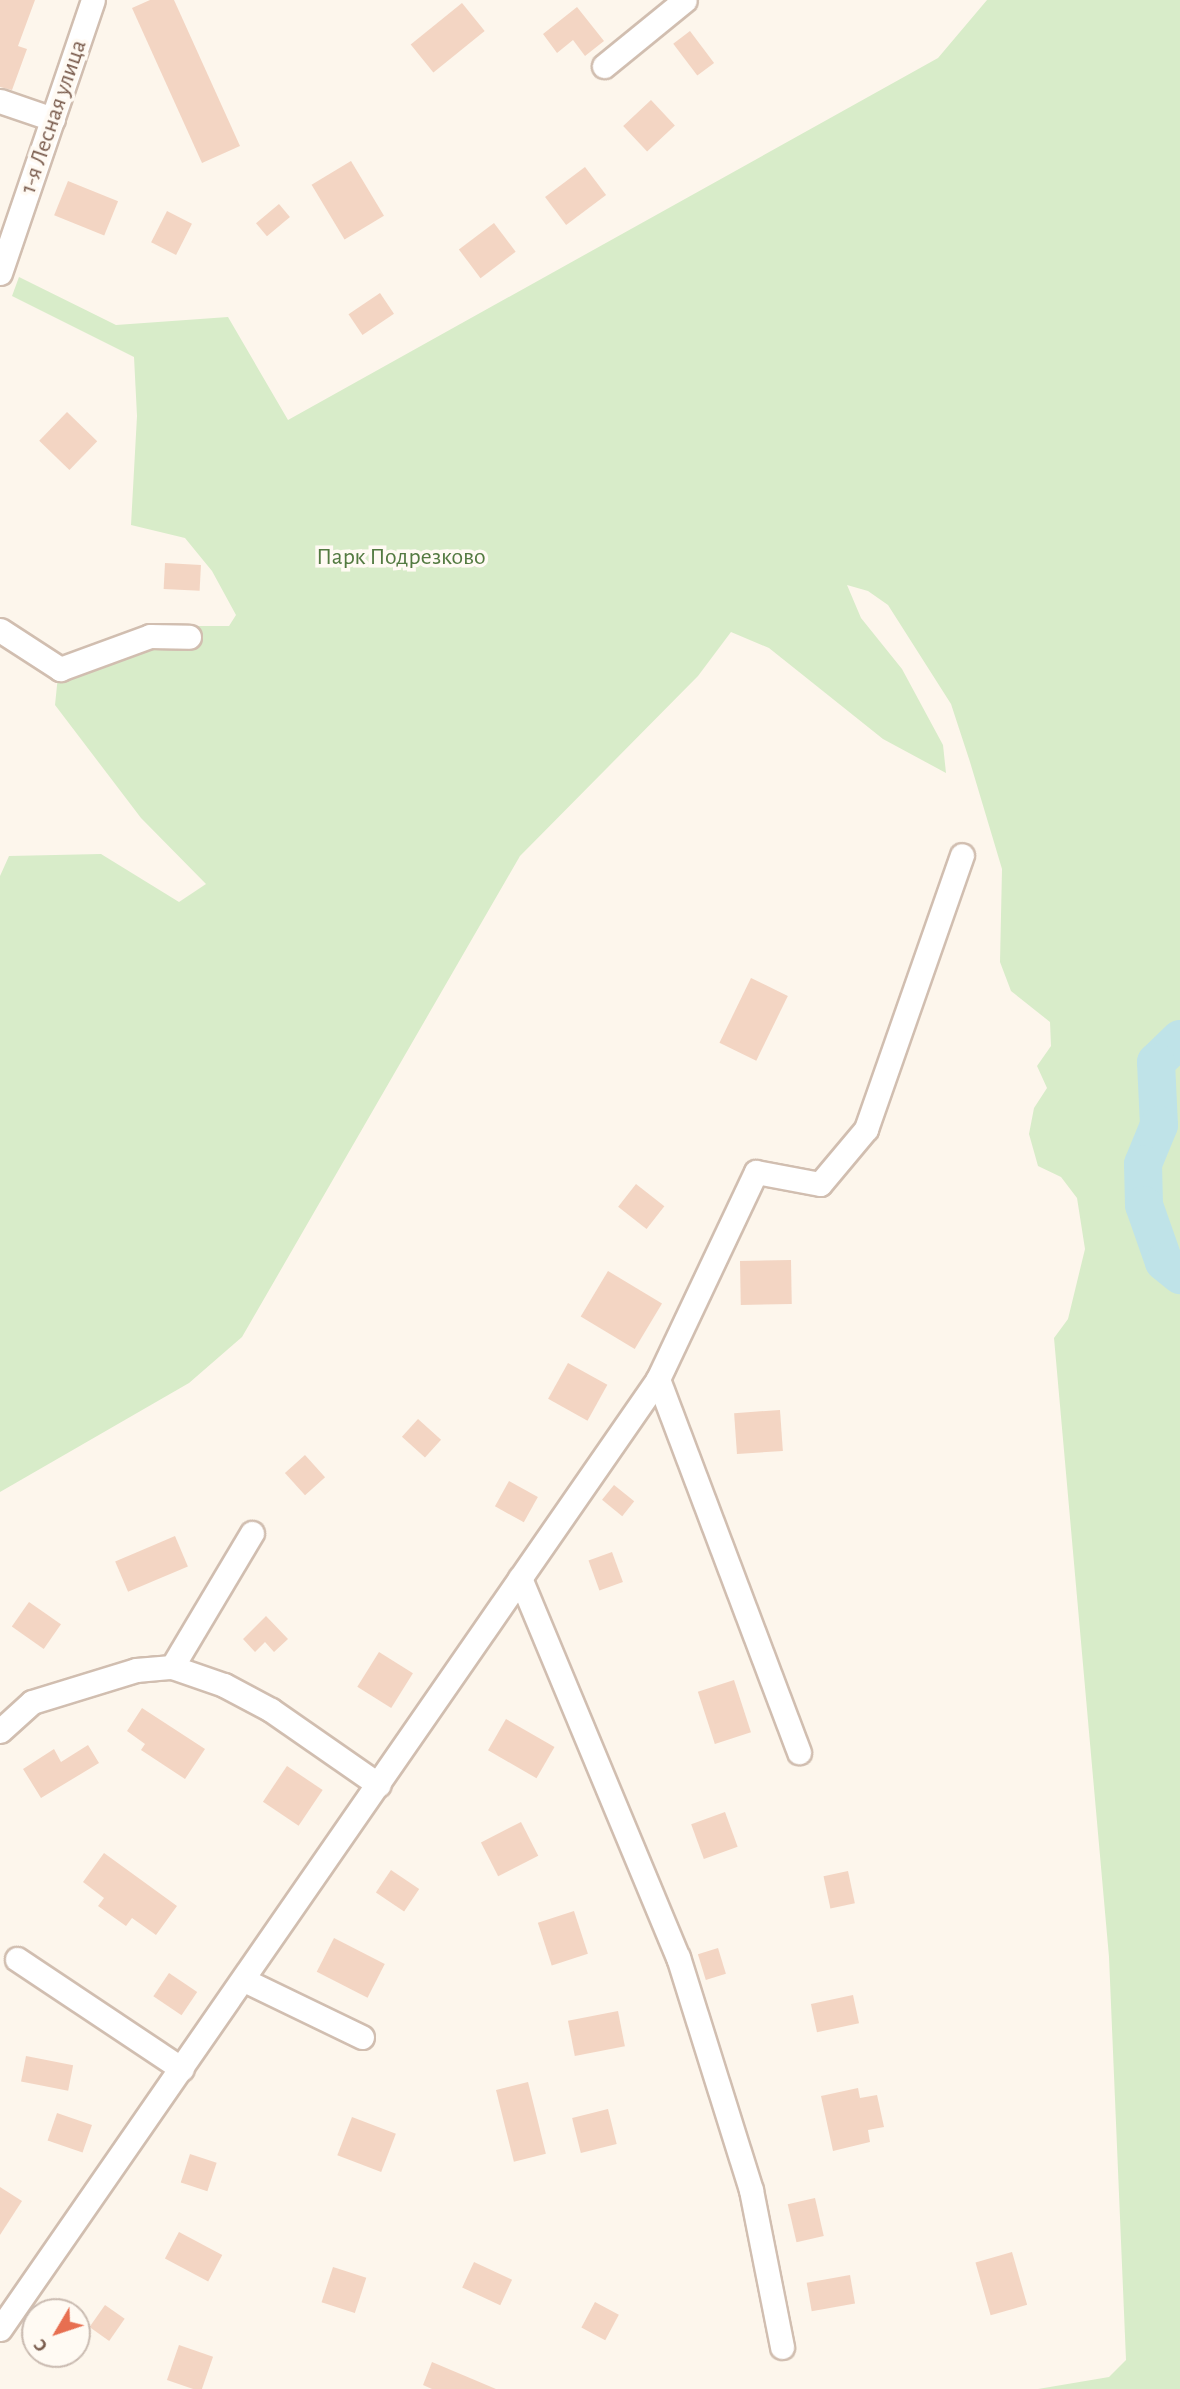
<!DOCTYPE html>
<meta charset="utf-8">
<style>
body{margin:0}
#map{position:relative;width:1180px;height:2389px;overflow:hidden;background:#fdf6ec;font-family:"Alegreya Sans",sans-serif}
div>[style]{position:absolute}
.green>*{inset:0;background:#d8ecc9}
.river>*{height:38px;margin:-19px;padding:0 19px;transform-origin:19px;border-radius:19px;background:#bfe3e8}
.building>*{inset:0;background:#f3d5c3;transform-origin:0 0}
.roads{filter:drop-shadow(2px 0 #d1beb0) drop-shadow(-2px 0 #d1beb0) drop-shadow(0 2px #d1beb0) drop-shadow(0 -2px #d1beb0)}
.minor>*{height:23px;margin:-11.5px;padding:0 11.5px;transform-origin:11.5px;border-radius:11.5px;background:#fff}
span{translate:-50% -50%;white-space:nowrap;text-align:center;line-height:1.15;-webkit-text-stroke:7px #fffaf3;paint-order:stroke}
.street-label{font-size:24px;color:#7a5c4d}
.park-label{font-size:24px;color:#537a41}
.north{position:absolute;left:21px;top:2298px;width:70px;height:70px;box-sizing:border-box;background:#fffaf3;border:2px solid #cabbb1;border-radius:50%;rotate:231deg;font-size:19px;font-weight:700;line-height:28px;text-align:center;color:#7a5c4d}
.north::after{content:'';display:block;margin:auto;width:24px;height:32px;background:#e76f51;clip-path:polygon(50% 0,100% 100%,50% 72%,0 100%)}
</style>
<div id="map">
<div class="green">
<i style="clip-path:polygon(987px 0,1180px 0,1180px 2389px,1038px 2389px,1109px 2377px,1126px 2360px,1109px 1957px,1054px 1338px,1068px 1319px,1085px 1249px,1077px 1198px,1061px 1177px,1038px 1166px,1029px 1134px,1034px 1108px,1047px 1088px,1037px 1066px,1051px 1046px,1050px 1022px,1011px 991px,1000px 962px,1002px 869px,970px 762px,951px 704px,888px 605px,868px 591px,847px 585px,861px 618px,902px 669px,943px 745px,946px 773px,883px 739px,769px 648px,731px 632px,698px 676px,520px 856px,242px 1337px,189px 1383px,0 1492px,0 876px,9px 856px,101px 854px,179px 902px,206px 884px,141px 818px,55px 705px,60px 656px,149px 626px,229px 626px,236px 615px,212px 571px,185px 538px,131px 525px,137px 416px,134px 357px,12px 296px,19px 277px,116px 325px,228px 317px,288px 420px,938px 58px)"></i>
</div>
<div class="river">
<i style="left:1180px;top:1039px;width:33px;rotate:136deg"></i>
<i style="left:1156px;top:1062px;width:63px;rotate:87.3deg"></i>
<i style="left:1159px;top:1125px;width:42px;rotate:112.3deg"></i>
<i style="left:1143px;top:1164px;width:41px;rotate:88.6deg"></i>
<i style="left:1144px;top:1205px;width:60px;rotate:70.7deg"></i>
<i style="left:1164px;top:1262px;width:21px;rotate:39deg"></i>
</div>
<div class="building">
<i style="clip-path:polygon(0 0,35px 0,18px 46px,27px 49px,12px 90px,0 87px)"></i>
<i style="clip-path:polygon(150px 0,174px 0,240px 146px,202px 163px,132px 8px)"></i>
<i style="left:462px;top:3px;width:36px;height:66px;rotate:51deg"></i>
<i style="clip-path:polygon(577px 7px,604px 41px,585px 56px,573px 40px,557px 53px,543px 34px)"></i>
<i style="left:690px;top:31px;width:40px;height:21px;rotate:53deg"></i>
<i style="left:651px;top:100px;width:35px;height:38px;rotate:47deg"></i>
<i style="left:351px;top:161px;width:64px;height:46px;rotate:59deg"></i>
<i style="left:585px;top:167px;width:35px;height:50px;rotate:53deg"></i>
<i style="left:68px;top:181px;width:54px;height:37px;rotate:22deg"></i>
<i style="left:279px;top:204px;width:17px;height:30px;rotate:50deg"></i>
<i style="left:167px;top:211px;width:28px;height:35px;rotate:27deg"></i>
<i style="left:494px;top:223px;width:36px;height:44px;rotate:53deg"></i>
<i style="left:380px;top:293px;width:25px;height:38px;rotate:56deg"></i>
<i style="left:67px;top:412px;width:42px;height:40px;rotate:44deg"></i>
<i style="left:165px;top:563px;width:36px;height:26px;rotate:3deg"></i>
<i style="left:751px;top:978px;width:41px;height:72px;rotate:26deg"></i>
<i style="left:636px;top:1184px;width:36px;height:29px;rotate:38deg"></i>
<i style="left:791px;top:1260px;width:44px;height:51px;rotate:89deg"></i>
<i style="left:608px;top:1271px;width:63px;height:53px;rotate:31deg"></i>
<i style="left:568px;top:1363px;width:45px;height:41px;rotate:29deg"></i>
<i style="left:780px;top:1410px;width:41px;height:46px;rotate:86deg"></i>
<i style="left:418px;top:1419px;width:31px;height:24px;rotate:42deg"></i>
<i style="left:305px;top:1455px;width:30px;height:27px;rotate:48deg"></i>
<i style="left:509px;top:1481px;width:33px;height:29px;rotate:29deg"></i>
<i style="left:614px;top:1485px;width:26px;height:19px;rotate:39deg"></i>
<i style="left:175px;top:1536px;width:33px;height:65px;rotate:67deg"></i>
<i style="left:612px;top:1552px;width:32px;height:25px;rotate:70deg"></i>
<i style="left:29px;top:1602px;width:39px;height:30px;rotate:35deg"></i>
<i style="clip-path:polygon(266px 1616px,288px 1639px,274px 1652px,265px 1642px,255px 1652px,243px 1639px)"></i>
<i style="left:379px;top:1652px;width:40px;height:41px;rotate:32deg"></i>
<i style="left:734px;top:1680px;width:55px;height:38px;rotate:72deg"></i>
<i style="clip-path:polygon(142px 1708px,205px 1749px,185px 1779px,141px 1750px,145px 1744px,127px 1731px)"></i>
<i style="left:506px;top:1719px;width:56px;height:36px;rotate:30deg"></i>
<i style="clip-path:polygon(88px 1745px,99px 1763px,41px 1798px,23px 1769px,54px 1749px,61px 1762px)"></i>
<i style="left:287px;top:1766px;width:43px;height:43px;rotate:34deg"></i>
<i style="left:725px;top:1812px;width:37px;height:36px;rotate:70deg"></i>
<i style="left:521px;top:1822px;width:38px;height:45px;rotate:63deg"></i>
<i style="clip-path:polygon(104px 1853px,177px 1906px,156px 1935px,132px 1918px,126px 1926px,98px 1906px,104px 1898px,83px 1882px)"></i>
<i style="left:391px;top:1870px;width:34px;height:27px;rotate:34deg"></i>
<i style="left:848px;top:1871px;width:33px;height:25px;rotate:78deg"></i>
<i style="left:574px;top:1911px;width:45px;height:38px;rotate:72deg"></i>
<i style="left:334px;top:1938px;width:57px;height:38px;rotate:27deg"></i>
<i style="left:718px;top:1948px;width:27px;height:21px;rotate:73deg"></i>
<i style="left:169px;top:1973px;width:34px;height:28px;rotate:34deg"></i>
<i style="left:853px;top:1995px;width:29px;height:43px;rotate:78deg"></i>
<i style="left:618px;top:2011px;width:36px;height:51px;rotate:79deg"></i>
<i style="left:26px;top:2056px;width:48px;height:26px;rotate:11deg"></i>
<i style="left:528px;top:2082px;width:74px;height:33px;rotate:76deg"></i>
<i style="clip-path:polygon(858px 2088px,860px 2098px,877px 2095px,884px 2127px,868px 2130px,870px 2142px,833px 2151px,821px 2096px)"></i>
<i style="left:608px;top:2109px;width:36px;height:37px;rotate:76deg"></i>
<i style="left:57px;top:2113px;width:37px;height:29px;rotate:19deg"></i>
<i style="left:352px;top:2117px;width:47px;height:41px;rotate:21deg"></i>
<i style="left:190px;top:2154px;width:28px;height:30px;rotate:18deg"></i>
<i style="clip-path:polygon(0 2187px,22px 2201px,0 2235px)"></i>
<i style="left:815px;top:2198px;width:39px;height:28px;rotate:77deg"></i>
<i style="left:179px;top:2232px;width:49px;height:30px;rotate:28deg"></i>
<i style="left:1012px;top:2252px;width:55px;height:38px;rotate:74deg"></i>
<i style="left:474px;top:2262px;width:42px;height:28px;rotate:25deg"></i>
<i style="left:333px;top:2267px;width:35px;height:37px;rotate:18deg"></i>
<i style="left:850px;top:2275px;width:29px;height:44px;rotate:80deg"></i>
<i style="left:595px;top:2302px;width:27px;height:29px;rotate:28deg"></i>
<i style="left:105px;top:2305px;width:24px;height:27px;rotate:35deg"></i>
<i style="left:179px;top:2345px;width:36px;height:37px;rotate:19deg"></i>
<i style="clip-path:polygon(432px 2362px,496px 2389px,432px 2389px,423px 2385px)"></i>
</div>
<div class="roads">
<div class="minor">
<i style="left:604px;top:66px;width:104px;rotate:-39.2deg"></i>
<i style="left:0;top:101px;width:56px;rotate:18.8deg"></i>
<i style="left:0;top:273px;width:288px;rotate:-71.2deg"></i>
<i style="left:0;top:630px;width:72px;rotate:33deg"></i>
<i style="left:60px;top:669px;width:96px;rotate:-20.1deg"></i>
<i style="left:150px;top:636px;width:39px;rotate:1deg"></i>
<i style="left:658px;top:1379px;width:399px;rotate:69.3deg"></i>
<i style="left:520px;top:1578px;width:411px;rotate:67.4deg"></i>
<i style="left:678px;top:1957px;width:244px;rotate:72.6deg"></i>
<i style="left:751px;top:2190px;width:160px;rotate:78.8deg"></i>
<i style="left:172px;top:1667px;width:156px;rotate:-59.2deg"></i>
<i style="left:0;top:1731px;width:43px;rotate:-42.2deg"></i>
<i style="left:32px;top:1702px;width:109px;rotate:-17.1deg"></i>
<i style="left:136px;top:1670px;width:36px;rotate:-5deg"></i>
<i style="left:172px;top:1667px;width:55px;rotate:19.1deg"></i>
<i style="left:224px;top:1685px;width:53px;rotate:28deg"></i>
<i style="left:271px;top:1710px;width:131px;rotate:34.8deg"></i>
<i style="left:17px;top:1959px;width:198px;rotate:33.7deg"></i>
<i style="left:244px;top:1980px;width:131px;rotate:25.8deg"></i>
<i style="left:0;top:2329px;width:1156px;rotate:-55.29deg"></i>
<i style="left:658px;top:1379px;width:229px;rotate:-64.7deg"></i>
<i style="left:756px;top:1172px;width:65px;rotate:10.6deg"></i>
<i style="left:820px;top:1184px;width:72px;rotate:-50.1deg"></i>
<i style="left:866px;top:1129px;width:290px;rotate:-70.7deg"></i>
</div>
</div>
<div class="street-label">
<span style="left:54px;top:117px;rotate:-71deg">1-я Лесная улица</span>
</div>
<div class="park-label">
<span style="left:401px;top:558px">Парк Подрезково</span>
</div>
<div class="north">С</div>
</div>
